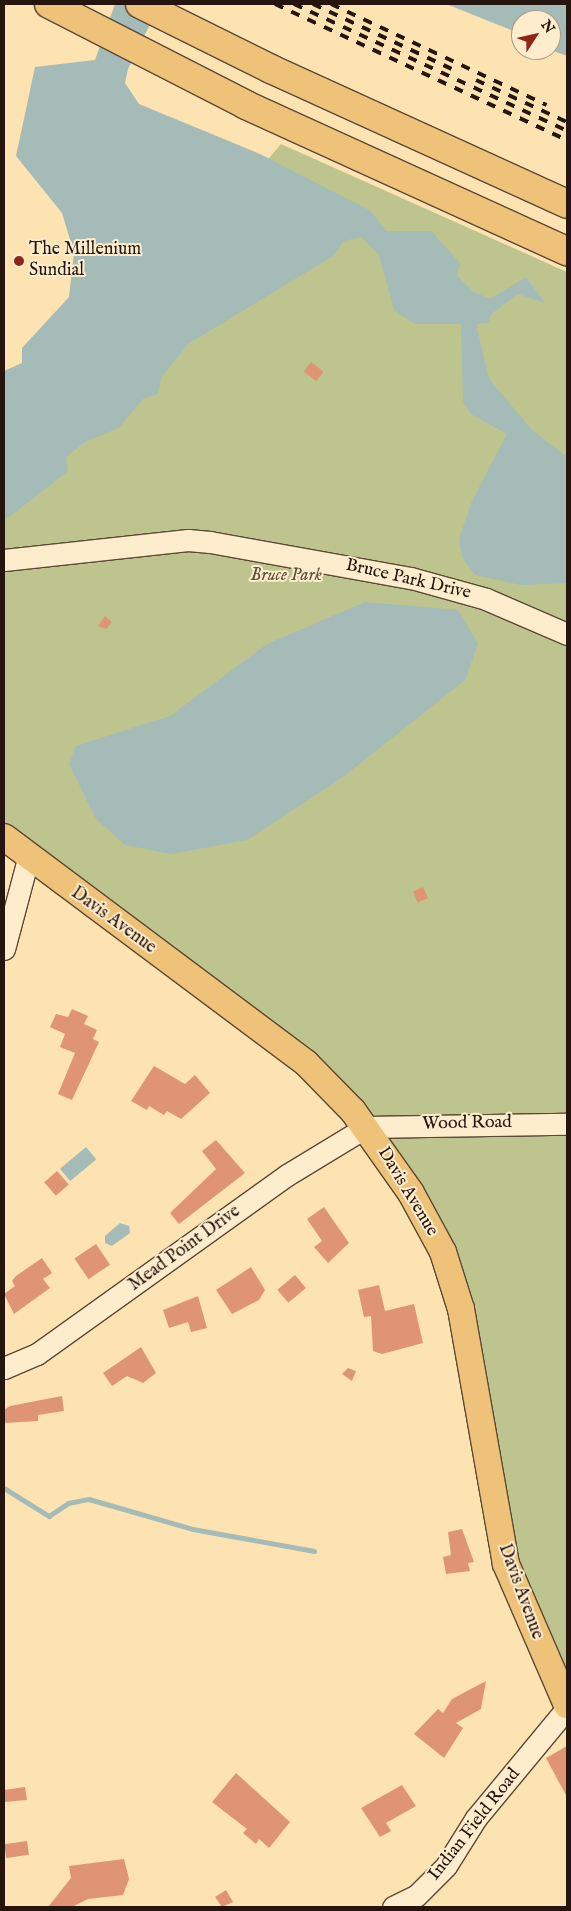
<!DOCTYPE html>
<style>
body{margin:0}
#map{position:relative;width:571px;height:1911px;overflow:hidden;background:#fde3b2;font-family:"IM FELL English",serif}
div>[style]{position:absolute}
.green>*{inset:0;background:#bec48d}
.water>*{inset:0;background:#a4bbb7;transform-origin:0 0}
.stream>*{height:4.5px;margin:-2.25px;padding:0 2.25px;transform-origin:2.25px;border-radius:2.25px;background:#a4bbb7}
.building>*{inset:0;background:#df9574;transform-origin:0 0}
.roads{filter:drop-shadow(1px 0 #5c4837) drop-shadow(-1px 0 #5c4837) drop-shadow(0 1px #5c4837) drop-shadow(0 -1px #5c4837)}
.minor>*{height:21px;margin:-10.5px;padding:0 10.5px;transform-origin:10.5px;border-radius:10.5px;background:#feedcd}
.major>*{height:26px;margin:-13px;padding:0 13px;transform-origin:13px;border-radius:13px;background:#eec279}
.highway>*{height:28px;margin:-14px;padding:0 14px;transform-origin:14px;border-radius:14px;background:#eec279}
.rail>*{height:4px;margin-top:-2px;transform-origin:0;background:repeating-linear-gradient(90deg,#26150e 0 9px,transparent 0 18px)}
.dots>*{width:14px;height:14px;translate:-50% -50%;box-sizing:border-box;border:2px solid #feedcd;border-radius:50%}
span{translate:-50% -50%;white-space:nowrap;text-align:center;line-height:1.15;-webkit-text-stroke:4px #feedcd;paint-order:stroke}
.poi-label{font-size:18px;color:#26150e}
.left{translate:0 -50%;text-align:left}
.park-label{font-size:18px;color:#5b523a;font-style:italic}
.street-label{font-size:18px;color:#26150e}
.frame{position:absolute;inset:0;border:5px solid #26150e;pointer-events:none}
.north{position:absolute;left:511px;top:10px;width:50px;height:50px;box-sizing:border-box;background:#feedcd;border:1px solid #a89781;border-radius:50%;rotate:55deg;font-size:14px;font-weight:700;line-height:20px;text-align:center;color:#26150e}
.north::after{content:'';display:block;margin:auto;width:18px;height:22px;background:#8f2418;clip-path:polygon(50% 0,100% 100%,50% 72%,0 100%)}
</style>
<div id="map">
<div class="green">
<i style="clip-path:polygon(281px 144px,567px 272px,567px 1681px,518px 1572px,478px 1360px,390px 1148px,4px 824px,4px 472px)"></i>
</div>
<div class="water">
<i style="clip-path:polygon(115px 4px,160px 4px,128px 69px,125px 83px,139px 104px,260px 154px,371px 211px,386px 231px,431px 231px,460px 263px,457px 276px,474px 292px,490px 299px,526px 277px,545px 303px,518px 294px,491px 314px,489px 323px,476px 324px,489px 379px,532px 430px,567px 457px,567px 583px,521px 585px,475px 575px,462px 557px,459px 539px,472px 501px,507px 434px,471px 414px,463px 402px,461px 324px,415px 324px,394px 310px,379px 255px,361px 237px,344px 241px,333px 256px,188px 344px,161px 378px,158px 394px,143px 399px,119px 428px,85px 442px,66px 457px,68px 471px,4px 521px,4px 371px,22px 363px,22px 348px,69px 297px,74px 253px,62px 213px,16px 156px,35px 67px,95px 60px)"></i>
<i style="clip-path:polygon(446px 4px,567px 4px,567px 56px,551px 50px,551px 20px,521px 20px,521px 34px)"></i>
<i style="clip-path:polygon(365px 602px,458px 610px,478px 644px,465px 680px,343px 777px,247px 840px,171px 854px,125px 845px,96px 819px,69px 764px,76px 746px,170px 716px,267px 644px)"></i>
<i style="left:86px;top:1147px;width:16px;height:34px;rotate:50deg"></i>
<i style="clip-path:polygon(120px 1223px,129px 1226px,130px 1233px,112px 1246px,105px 1243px,105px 1236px)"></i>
</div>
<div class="stream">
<i style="left:4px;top:1488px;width:53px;rotate:31.9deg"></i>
<i style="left:49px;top:1516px;width:23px;rotate:-34deg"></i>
<i style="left:68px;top:1503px;width:21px;rotate:-11deg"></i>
<i style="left:89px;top:1499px;width:108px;rotate:16.1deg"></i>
<i style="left:193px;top:1529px;width:123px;rotate:10.3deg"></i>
</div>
<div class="building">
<i style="left:311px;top:362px;width:16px;height:12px;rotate:38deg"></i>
<i style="clip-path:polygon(105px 616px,112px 622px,106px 629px,98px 626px)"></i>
<i style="left:423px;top:887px;width:12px;height:11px;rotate:66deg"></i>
<i style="clip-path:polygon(72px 1009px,88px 1016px,84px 1024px,97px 1030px,93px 1039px,99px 1042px,72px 1100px,58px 1094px,75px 1053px,60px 1047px,65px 1034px,50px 1027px,56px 1014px,68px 1017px)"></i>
<i style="clip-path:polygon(154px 1066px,185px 1084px,195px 1075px,210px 1093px,181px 1119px,167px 1111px,164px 1115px,149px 1106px,147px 1110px,131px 1101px)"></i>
<i style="clip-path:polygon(216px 1140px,245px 1173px,179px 1224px,170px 1213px,216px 1169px,202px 1151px)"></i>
<i style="left:57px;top:1171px;width:18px;height:17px;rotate:49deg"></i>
<i style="clip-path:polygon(324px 1207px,349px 1243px,328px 1263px,314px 1247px,322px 1241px,307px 1219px)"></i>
<i style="left:96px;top:1244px;width:25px;height:26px;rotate:56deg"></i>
<i style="clip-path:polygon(42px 1258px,52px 1273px,43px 1279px,50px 1288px,14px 1314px,4px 1294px,15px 1286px,12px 1281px,16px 1276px)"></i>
<i style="clip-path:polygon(251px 1267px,265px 1290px,259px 1300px,232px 1314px,216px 1290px)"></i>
<i style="left:295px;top:1275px;width:17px;height:23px;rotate:50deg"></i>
<i style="clip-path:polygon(379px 1285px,385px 1311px,414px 1304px,423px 1343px,382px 1354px,373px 1351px,371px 1316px,364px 1317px,358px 1290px)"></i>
<i style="clip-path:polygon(198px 1296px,207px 1328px,191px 1332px,188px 1322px,169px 1328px,163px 1310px)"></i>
<i style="clip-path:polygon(141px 1347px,156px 1373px,143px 1383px,127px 1376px,112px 1386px,103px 1373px)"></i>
<i style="clip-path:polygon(348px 1368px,356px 1371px,352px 1381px,342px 1374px)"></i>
<i style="clip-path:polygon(62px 1396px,64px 1411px,38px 1415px,38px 1421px,4px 1423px,4px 1410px,10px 1406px)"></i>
<i style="clip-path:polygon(462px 1529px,474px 1562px,468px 1563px,470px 1571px,446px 1574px,443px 1557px,451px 1555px,448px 1532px)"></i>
<i style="clip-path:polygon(486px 1681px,481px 1709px,456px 1723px,463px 1728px,444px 1758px,414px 1734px,438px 1709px,443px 1713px,452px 1699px)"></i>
<i style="clip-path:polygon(567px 1746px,567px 1797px,546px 1758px)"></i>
<i style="clip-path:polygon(236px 1773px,290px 1822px,269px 1848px,259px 1839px,256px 1844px,243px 1833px,247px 1829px,212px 1802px)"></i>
<i style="clip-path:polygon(402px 1785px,416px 1806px,386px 1823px,391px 1831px,380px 1837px,361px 1808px)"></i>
<i style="clip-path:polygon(25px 1787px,27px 1800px,4px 1802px,4px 1790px)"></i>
<i style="left:27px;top:1841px;width:14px;height:23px;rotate:82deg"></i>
<i style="clip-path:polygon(124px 1859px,129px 1879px,123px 1895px,88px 1899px,72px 1907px,48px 1907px,71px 1878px,69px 1866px)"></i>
<i style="clip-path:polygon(226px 1890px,233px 1902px,222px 1907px,215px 1897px)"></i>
</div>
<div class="roads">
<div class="minor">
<i style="left:4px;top:560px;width:185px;rotate:-6.2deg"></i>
<i style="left:188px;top:540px;width:22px;rotate:5deg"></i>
<i style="left:210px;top:542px;width:204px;rotate:10.2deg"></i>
<i style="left:411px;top:578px;width:78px;rotate:15.6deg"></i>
<i style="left:486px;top:599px;width:88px;rotate:23.4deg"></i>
<i style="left:4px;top:949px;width:93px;rotate:-75.1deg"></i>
<i style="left:4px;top:1368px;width:36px;rotate:-23deg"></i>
<i style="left:37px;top:1354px;width:307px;rotate:-35.6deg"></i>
<i style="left:287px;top:1175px;width:92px;rotate:-31.3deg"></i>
<i style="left:366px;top:1127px;width:201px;rotate:-0.9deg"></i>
<i style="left:393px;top:1907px;width:25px;rotate:-26deg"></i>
<i style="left:416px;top:1896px;width:42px;rotate:-45deg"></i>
<i style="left:446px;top:1866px;width:57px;rotate:-58deg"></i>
<i style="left:476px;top:1818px;width:143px;rotate:-50.4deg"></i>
</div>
<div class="major">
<i style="left:4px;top:837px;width:377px;rotate:36.8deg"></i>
<i style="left:306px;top:1063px;width:67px;rotate:45.6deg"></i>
<i style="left:353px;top:1111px;width:100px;rotate:54.7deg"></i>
<i style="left:411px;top:1193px;width:67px;rotate:61.5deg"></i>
<i style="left:443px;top:1252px;width:60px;rotate:72.5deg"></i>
<i style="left:461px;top:1309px;width:259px;rotate:80deg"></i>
<i style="left:506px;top:1564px;width:154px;rotate:66.6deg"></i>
</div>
<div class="highway">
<i style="left:49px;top:4px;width:221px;rotate:27.1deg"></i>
<i style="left:246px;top:105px;width:353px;rotate:24.5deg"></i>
<i style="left:140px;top:4px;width:146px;rotate:26.4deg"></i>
<i style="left:271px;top:69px;width:325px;rotate:24.5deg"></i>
</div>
</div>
<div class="rail">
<i style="left:275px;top:4px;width:322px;rotate:25deg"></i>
<i style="left:294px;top:4px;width:301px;rotate:24.9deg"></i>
<i style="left:313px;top:4px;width:153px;rotate:25.1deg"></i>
<i style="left:331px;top:4px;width:238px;rotate:25.1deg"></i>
<i style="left:476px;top:80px;width:100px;rotate:24.8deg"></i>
</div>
<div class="dots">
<i style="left:19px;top:261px;background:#8f2418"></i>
</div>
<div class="poi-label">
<span class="left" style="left:29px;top:261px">The Millenium<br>Sundial</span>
</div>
<div class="park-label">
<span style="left:286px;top:576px">Bruce Park</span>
</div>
<div class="street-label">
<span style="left:408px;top:580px;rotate:13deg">Bruce Park Drive</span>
<span style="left:113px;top:921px;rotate:36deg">Davis Avenue</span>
<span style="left:467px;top:1124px;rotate:-1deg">Wood Road</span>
<span style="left:407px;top:1192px;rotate:59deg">Davis Avenue</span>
<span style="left:185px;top:1249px;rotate:-36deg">Mead Point Drive</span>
<span style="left:520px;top:1592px;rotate:70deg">Davis Avenue</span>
<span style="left:475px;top:1825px;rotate:-52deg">Indian Field Road</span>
</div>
<div class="frame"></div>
<div class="north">N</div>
</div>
